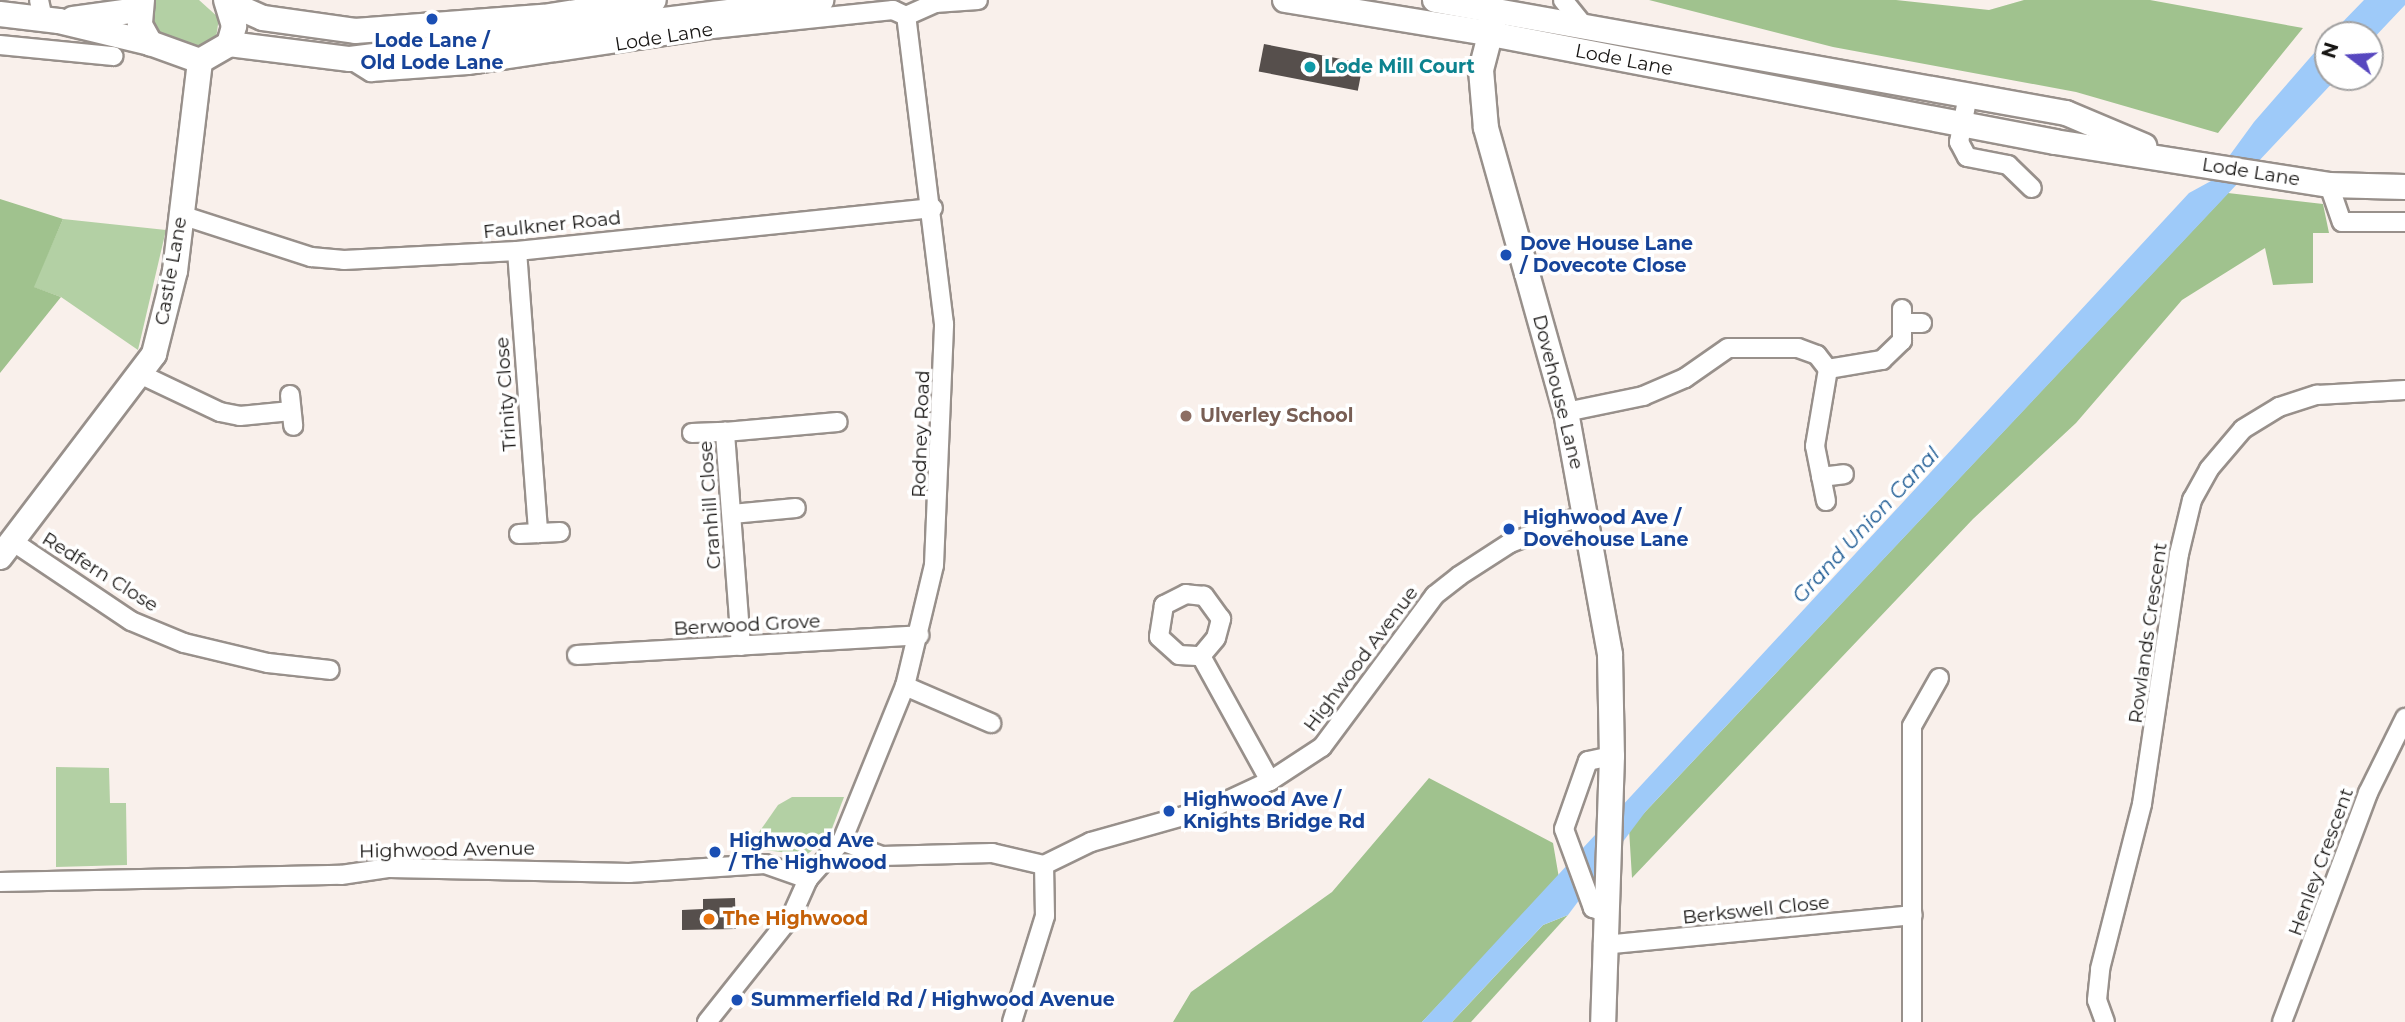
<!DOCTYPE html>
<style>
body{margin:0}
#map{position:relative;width:2405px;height:1022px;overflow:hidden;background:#f9f0eb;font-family:Montserrat,sans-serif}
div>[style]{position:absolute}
.green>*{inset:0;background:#b3d0a4}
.forest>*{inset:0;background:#a0c28e}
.water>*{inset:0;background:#9ecaf9}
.building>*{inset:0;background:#564f4c;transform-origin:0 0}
.roads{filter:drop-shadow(2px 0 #98908b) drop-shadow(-2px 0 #98908b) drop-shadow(0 2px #98908b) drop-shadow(0 -2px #98908b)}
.street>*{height:18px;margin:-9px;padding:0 9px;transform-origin:9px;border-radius:9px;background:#fff}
.secondary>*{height:24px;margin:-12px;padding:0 12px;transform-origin:12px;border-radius:12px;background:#fff}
.dots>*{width:19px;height:19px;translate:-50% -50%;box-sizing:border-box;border:4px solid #fff;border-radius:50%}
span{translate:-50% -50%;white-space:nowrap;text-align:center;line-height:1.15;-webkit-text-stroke:7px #fff;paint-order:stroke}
.street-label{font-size:19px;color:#171513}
.transit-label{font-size:19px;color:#164399;font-weight:700}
.left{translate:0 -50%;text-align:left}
.culture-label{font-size:19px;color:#0d838f;font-weight:700}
.education-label{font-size:19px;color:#785e54;font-weight:700}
.food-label{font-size:19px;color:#c56008;font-weight:700}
.water-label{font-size:21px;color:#1c5a93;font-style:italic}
.north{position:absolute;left:2314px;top:21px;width:70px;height:70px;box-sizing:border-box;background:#fff;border:2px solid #a2a1a1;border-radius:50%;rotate:287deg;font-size:19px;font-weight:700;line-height:28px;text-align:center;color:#171513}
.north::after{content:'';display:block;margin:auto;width:24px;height:32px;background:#5747bf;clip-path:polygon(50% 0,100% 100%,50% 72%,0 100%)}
</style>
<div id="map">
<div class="green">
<i style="clip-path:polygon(155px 0,199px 0,219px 18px,216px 38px,203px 50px,159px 33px,151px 25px)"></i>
<i style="clip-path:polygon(63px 219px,166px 230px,138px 350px,61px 297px,33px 287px)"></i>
<i style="clip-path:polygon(56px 767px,109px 768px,110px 803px,126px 803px,127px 865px,56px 867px)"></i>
<i style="clip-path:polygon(792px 797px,844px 797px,828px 839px,806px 855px,748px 848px,778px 805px)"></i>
</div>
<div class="forest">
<i style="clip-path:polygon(1649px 0,1896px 0,1989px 10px,2024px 0,2150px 0,2303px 28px,2218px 133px,2076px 92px,1833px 47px)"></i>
<i style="clip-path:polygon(2228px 193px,2323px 204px,2329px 233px,2313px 233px,2313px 283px,2273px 285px,2265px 248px,2182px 300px,2076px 423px,1973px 519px,1632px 878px,1629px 829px)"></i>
<i style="clip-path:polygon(0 199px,63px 219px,34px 287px,61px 297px,0 373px)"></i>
<i style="clip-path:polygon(1429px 778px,1553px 843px,1559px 878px,1422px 1022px,1173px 1022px,1191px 992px,1332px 892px)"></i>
<i style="clip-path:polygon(1568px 915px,1471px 1022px,1452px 1022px,1543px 925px)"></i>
</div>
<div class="water">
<i style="clip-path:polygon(2364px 0,2405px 0,2405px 5px,2370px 42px,2370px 35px,2330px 35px)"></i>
<i style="clip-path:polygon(2328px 37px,2328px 77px,2338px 77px,1646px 811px,1568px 915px,1543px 925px,1452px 1022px,1422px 1022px,2189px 193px,2211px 181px,2254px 122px)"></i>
</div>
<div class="building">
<i style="left:1264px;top:44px;width:101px;height:28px;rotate:11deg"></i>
<i style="clip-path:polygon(735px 898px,736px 929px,682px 930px,682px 910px,703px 909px,703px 899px)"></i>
</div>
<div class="roads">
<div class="street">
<i style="left:39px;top:0;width:19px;rotate:78deg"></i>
<i style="left:1563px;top:0;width:35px;rotate:51deg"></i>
<i style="left:0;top:45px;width:114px;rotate:5.6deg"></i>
<i style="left:350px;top:59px;width:25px;rotate:32deg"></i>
<i style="left:371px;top:72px;width:97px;rotate:-4.1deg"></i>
<i style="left:468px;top:65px;width:247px;rotate:-8.4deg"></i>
<i style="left:712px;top:29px;width:182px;rotate:-6deg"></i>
<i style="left:893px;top:10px;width:14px;rotate:25deg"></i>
<i style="left:906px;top:16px;width:32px;rotate:-24deg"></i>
<i style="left:935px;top:3px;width:43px;rotate:-4deg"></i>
<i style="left:1968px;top:95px;width:48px;rotate:100.8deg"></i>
<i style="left:1959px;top:142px;width:17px;rotate:62deg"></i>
<i style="left:1967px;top:157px;width:42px;rotate:11deg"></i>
<i style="left:2008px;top:165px;width:33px;rotate:44deg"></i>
<i style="left:2329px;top:185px;width:39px;rotate:71deg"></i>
<i style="left:2342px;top:222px;width:63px"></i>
<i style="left:181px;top:215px;width:137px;rotate:17.9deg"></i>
<i style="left:311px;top:257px;width:33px;rotate:5deg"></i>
<i style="left:344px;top:260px;width:173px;rotate:-3deg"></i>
<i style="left:517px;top:251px;width:418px;rotate:-5.9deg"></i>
<i style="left:517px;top:251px;width:283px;rotate:85.7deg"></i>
<i style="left:1902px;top:323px;width:20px"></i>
<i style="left:142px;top:375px;width:86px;rotate:25.4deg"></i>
<i style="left:220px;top:412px;width:20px;rotate:11deg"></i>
<i style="left:240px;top:416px;width:51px;rotate:-5.6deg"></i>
<i style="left:290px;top:395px;width:31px;rotate:84deg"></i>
<i style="left:1566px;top:412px;width:79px;rotate:-11.7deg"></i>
<i style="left:1643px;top:396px;width:46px;rotate:-23.2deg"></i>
<i style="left:1685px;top:378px;width:52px;rotate:-34.9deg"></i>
<i style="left:1728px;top:348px;width:70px"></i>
<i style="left:1798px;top:348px;width:20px;rotate:20deg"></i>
<i style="left:1817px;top:355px;width:18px;rotate:52deg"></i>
<i style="left:1828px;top:369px;width:55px;rotate:-9.5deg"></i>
<i style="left:1882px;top:360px;width:28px;rotate:-44deg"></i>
<i style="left:1902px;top:341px;width:32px;rotate:-90deg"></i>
<i style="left:692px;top:433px;width:33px;rotate:-2deg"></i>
<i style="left:1821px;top:477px;width:23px;rotate:-7deg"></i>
<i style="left:1826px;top:501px;width:56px;rotate:-101.3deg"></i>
<i style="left:1815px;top:446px;width:78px;rotate:-80.4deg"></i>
<i style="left:732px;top:514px;width:64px;rotate:-5.4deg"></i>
<i style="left:519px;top:534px;width:41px;rotate:-2.8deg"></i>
<i style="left:12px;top:541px;width:143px;rotate:33.9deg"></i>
<i style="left:131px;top:621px;width:57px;rotate:22.5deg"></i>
<i style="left:184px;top:643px;width:86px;rotate:13.4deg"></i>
<i style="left:268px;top:663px;width:62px;rotate:6.4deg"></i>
<i style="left:741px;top:646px;width:215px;rotate:-94.3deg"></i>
<i style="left:725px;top:432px;width:113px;rotate:-5.1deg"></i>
<i style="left:577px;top:655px;width:343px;rotate:-3.3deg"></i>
<i style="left:1201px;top:656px;width:23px;rotate:-50deg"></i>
<i style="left:1216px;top:638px;width:20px;rotate:-75deg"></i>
<i style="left:1221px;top:619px;width:29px;rotate:-126deg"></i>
<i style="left:1204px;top:596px;width:18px;rotate:-174deg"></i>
<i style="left:1186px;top:594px;width:25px;rotate:153deg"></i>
<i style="left:1164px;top:605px;width:32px;rotate:99deg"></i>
<i style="left:1159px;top:637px;width:27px;rotate:42deg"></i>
<i style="left:1179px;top:655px;width:22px;rotate:3deg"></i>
<i style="left:1201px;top:656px;width:143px;rotate:61.1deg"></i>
<i style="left:905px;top:686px;width:94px;rotate:23.3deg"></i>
<i style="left:842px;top:841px;width:43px;rotate:20.6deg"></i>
<i style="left:882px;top:856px;width:110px;rotate:-1.6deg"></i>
<i style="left:992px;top:853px;width:53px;rotate:13deg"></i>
<i style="left:1044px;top:865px;width:52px;rotate:-26.1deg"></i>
<i style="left:1091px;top:842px;width:126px;rotate:-15.7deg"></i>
<i style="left:1212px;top:808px;width:64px;rotate:-25deg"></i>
<i style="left:1270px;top:781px;width:62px;rotate:-33.2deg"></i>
<i style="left:1322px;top:747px;width:189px;rotate:-53.4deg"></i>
<i style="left:1435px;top:595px;width:31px;rotate:-38deg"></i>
<i style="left:1459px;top:576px;width:61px;rotate:-32.9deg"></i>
<i style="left:1510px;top:543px;width:81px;rotate:-20.9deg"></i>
<i style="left:0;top:882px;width:341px;rotate:-1.2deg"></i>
<i style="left:341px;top:875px;width:49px;rotate:-8.3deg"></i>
<i style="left:389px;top:868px;width:240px;rotate:1.2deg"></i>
<i style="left:629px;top:873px;width:136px;rotate:-3.8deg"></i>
<i style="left:765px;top:864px;width:46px;rotate:19.2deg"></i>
<i style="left:1604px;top:912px;width:12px;rotate:-160deg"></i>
<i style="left:1593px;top:908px;width:84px;rotate:-110.2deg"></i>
<i style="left:1564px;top:829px;width:72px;rotate:-70.6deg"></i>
<i style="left:1588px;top:761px;width:25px;rotate:-12deg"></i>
<i style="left:1603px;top:945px;width:311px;rotate:-5.5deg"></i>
<i style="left:707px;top:1022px;width:137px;rotate:-51.5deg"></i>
<i style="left:792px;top:915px;width:39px;rotate:-66deg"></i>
<i style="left:808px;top:879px;width:51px;rotate:-48.2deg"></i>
<i style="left:842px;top:841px;width:167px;rotate:-67.9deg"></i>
<i style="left:905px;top:686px;width:124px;rotate:-76.5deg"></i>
<i style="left:934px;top:565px;width:241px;rotate:-87.6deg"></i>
<i style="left:944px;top:324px;width:310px;rotate:-97deg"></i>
<i style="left:1012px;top:1022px;width:111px;rotate:-72.7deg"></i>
<i style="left:1045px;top:916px;width:51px;rotate:-91.1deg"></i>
<i style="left:1912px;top:1022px;width:296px;rotate:-90deg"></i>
<i style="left:1912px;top:726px;width:55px;rotate:-60.6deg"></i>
<i style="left:2105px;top:1022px;width:23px;rotate:-110deg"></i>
<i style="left:2097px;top:1000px;width:31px;rotate:-84deg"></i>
<i style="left:2100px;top:969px;width:170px;rotate:-75.7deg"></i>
<i style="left:2142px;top:804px;width:253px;rotate:-81.6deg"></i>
<i style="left:2179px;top:554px;width:56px;rotate:-76.5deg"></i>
<i style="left:2192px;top:500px;width:35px;rotate:-61deg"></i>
<i style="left:2209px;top:469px;width:52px;rotate:-49.6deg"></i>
<i style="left:2243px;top:429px;width:42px;rotate:-31.4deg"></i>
<i style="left:2279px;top:407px;width:40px;rotate:-18deg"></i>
<i style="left:2317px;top:395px;width:88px;rotate:-3.3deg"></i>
<i style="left:2282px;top:1022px;width:245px;rotate:-69.4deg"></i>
<i style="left:2368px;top:793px;width:84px;rotate:-63.7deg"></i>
</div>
<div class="secondary">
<i style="left:142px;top:0;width:25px;rotate:95deg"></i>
<i style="left:140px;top:25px;width:21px;rotate:61deg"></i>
<i style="left:150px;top:43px;width:53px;rotate:19.8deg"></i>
<i style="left:200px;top:61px;width:34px;rotate:-30deg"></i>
<i style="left:229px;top:44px;width:19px;rotate:-74deg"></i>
<i style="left:234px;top:26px;width:27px;rotate:-107deg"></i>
<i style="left:1285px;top:0;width:204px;rotate:9.3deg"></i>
<i style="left:1486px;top:33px;width:579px;rotate:10.84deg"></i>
<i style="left:2055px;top:142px;width:277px;rotate:8.9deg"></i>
<i style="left:2329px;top:185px;width:76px;rotate:1.5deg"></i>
<i style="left:1435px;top:0;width:641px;rotate:10.15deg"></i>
<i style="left:2066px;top:113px;width:85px;rotate:22.9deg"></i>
<i style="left:229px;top:3px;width:37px;rotate:24deg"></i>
<i style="left:263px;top:18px;width:93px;rotate:8deg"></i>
<i style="left:355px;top:31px;width:189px;rotate:-4.3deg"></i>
<i style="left:543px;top:17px;width:112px;rotate:-8.7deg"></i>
<i style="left:1496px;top:12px;width:60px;rotate:104.5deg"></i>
<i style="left:1481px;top:70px;width:58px;rotate:85.1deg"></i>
<i style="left:1486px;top:128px;width:295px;rotate:74.3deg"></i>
<i style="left:1566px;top:412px;width:247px;rotate:79.7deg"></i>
<i style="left:1610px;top:655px;width:101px;rotate:88.9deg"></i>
<i style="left:1612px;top:756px;width:266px;rotate:91.9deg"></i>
<i style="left:0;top:14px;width:59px;rotate:6.8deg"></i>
<i style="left:59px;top:21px;width:94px;rotate:13.6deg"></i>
<i style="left:73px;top:19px;width:66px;rotate:-7.9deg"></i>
<i style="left:229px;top:44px;width:122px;rotate:7.1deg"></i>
<i style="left:350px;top:59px;width:475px;rotate:-7.1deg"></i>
<i style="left:0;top:557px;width:255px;rotate:-52.8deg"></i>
<i style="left:154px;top:354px;width:86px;rotate:-75.8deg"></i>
<i style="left:175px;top:271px;width:211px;rotate:-83.2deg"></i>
</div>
</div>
<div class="dots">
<i style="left:432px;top:19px;background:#1a4fb4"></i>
<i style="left:1310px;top:67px;background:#0f9aa8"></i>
<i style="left:1506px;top:255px;background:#1a4fb4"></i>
<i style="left:1186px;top:416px;background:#8d6e63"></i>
<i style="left:1509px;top:529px;background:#1a4fb4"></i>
<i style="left:1169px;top:811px;background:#1a4fb4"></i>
<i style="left:715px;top:852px;background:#1a4fb4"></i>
<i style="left:709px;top:919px;background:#e8710a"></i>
<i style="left:737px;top:1000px;background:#1a4fb4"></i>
</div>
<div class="street-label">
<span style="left:664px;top:37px;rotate:-9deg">Lode Lane</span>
<span style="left:1624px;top:60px;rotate:11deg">Lode Lane</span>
<span style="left:2251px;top:172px;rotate:9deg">Lode Lane</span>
<span style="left:552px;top:225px;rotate:-6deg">Faulkner Road</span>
<span style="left:171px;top:271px;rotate:-80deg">Castle Lane</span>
<span style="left:1558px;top:392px;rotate:76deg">Dovehouse Lane</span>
<span style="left:506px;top:394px;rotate:-94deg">Trinity Close</span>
<span style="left:921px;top:434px;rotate:-88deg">Rodney Road</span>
<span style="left:710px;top:505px;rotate:-94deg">Cranhill Close</span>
<span style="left:100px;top:572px;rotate:32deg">Redfern Close</span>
<span style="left:747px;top:625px;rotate:-3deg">Berwood Grove</span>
<span style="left:2148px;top:633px;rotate:-82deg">Rowlands Crescent</span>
<span style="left:1361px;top:659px;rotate:-53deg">Highwood Avenue</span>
<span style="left:447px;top:850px;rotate:-1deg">Highwood Avenue</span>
<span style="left:2321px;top:862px;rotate:-70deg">Henley Crescent</span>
<span style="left:1756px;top:910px;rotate:-6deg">Berkswell Close</span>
</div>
<div class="transit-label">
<span style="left:432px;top:52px">Lode Lane /<br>Old Lode Lane</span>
<span class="left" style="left:1520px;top:255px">Dove House Lane<br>/ Dovecote Close</span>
<span class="left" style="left:1523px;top:529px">Highwood Ave /<br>Dovehouse Lane</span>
<span class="left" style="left:1183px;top:811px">Highwood Ave /<br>Knights Bridge Rd</span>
<span class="left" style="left:729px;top:852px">Highwood Ave<br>/ The Highwood</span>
<span class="left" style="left:751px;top:1000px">Summerfield Rd / Highwood Avenue</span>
</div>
<div class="culture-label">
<span class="left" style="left:1324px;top:67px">Lode Mill Court</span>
</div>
<div class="education-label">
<span class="left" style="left:1200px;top:416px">Ulverley School</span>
</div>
<div class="food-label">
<span class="left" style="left:723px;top:919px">The Highwood</span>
</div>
<div class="water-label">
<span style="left:1866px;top:525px;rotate:-47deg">Grand Union Canal</span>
</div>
<div class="north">N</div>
</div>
